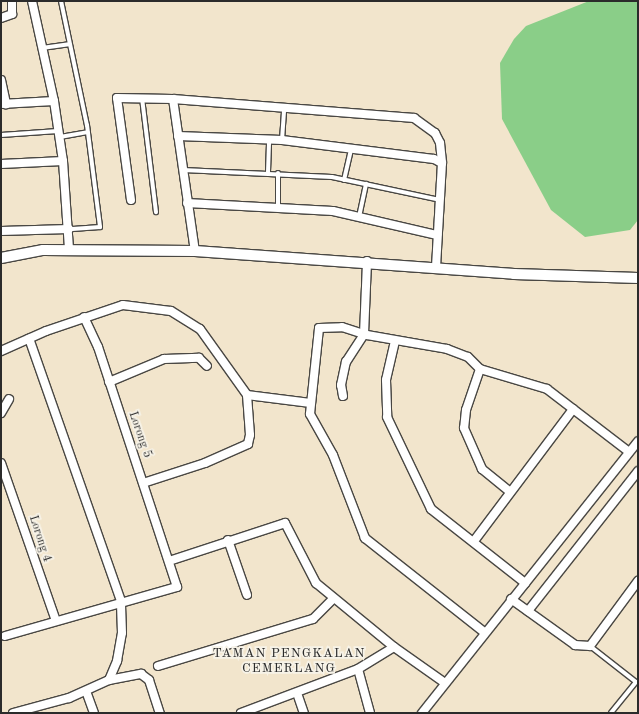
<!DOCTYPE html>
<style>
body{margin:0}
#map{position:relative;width:639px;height:714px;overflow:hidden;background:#f2e5cc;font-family:"Old Standard TT",serif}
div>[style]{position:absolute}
.green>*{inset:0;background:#8ace88}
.roads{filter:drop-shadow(1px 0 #494743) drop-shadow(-1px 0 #494743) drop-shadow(0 1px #494743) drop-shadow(0 -1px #494743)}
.service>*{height:4px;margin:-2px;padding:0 2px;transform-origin:2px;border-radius:2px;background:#fff}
.minor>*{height:8px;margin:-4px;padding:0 4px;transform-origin:4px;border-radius:4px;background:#fff}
.tertiary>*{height:10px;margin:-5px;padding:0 5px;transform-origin:5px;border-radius:5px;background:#fff}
span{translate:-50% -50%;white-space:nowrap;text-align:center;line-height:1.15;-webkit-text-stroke:3.5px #f7f3e8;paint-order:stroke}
.street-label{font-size:12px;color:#2b2b2b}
.neighbourhood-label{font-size:13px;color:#2b2b2b;letter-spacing:1px}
.frame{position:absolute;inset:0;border:2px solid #2b2b2b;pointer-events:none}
</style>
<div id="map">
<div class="green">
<i style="clip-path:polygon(589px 1px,638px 1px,638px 220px,630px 230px,585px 237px,551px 210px,502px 119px,500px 63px,514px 39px,526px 26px)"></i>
</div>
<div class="roads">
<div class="service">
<i style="left:61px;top:1px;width:127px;rotate:78.2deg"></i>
<i style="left:87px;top:125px;width:103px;rotate:82.7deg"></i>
<i style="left:100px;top:227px;width:31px;rotate:176deg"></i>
<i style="left:42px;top:48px;width:27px;rotate:-8deg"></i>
<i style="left:142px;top:98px;width:115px;rotate:83deg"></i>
<i style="left:1px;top:135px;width:57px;rotate:-4deg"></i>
<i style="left:60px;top:137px;width:28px;rotate:-10deg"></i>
<i style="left:282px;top:140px;width:31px;rotate:-86deg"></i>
<i style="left:183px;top:170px;width:149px;rotate:2.7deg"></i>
<i style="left:332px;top:177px;width:110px;rotate:12deg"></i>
<i style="left:268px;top:172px;width:33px;rotate:-88deg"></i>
<i style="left:344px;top:180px;width:32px;rotate:-77deg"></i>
<i style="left:278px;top:207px;width:34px;rotate:-90deg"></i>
<i style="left:359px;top:217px;width:34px;rotate:-78deg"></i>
<i style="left:590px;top:646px;width:58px;rotate:38deg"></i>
<i style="left:636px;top:682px;width:40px;rotate:129deg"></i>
</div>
<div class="minor">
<i style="left:32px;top:1px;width:102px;rotate:77.6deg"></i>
<i style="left:54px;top:101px;width:61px;rotate:81.5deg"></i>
<i style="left:63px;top:161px;width:88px;rotate:86.1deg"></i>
<i style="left:1px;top:18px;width:12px;rotate:-20deg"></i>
<i style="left:12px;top:14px;width:13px;rotate:-90deg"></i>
<i style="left:1px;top:80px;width:25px;rotate:78deg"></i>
<i style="left:173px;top:99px;width:242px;rotate:4.5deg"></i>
<i style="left:414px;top:118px;width:26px;rotate:36deg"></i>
<i style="left:435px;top:133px;width:11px;rotate:63deg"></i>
<i style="left:440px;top:143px;width:20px;rotate:84deg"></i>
<i style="left:1px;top:104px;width:53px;rotate:-3.2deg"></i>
<i style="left:178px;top:136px;width:104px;rotate:2.2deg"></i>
<i style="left:282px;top:140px;width:153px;rotate:7.1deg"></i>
<i style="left:434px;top:159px;width:9px;rotate:27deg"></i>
<i style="left:442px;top:163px;width:104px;rotate:93.3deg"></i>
<i style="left:1px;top:164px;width:62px;rotate:-2.8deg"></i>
<i style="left:131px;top:200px;width:103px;rotate:-97.8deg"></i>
<i style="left:117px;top:98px;width:56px;rotate:1deg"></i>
<i style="left:173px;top:99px;width:154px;rotate:81.8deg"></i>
<i style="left:187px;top:203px;width:146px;rotate:3.1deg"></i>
<i style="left:333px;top:211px;width:107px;rotate:13deg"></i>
<i style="left:1px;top:231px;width:68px;rotate:-1.7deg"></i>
<i style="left:395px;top:341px;width:40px;rotate:103deg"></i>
<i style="left:386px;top:380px;width:37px;rotate:88deg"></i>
<i style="left:387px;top:417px;width:102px;rotate:64.4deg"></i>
<i style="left:431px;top:509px;width:120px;rotate:38.2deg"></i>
<i style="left:1px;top:351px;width:49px;rotate:-24deg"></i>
<i style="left:46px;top:331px;width:81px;rotate:-18.7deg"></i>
<i style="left:123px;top:305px;width:48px;rotate:7.1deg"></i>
<i style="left:171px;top:311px;width:34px;rotate:32deg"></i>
<i style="left:200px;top:329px;width:81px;rotate:54.5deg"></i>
<i style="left:247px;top:395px;width:40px;rotate:85.7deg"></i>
<i style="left:250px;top:435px;width:9px;rotate:103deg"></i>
<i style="left:248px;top:444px;width:47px;rotate:156.2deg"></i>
<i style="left:205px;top:463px;width:65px;rotate:162.1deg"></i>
<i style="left:480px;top:369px;width:43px;rotate:108.9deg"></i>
<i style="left:466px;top:410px;width:18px;rotate:96deg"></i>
<i style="left:464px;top:428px;width:45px;rotate:66.3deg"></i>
<i style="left:482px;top:469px;width:35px;rotate:39deg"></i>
<i style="left:109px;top:382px;width:60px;rotate:-22.7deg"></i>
<i style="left:164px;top:359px;width:35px;rotate:-2deg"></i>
<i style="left:199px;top:358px;width:11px;rotate:45deg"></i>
<i style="left:247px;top:395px;width:64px;rotate:7.1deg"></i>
<i style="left:343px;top:396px;width:11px;rotate:-100deg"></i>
<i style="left:341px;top:385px;width:24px;rotate:-78deg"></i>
<i style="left:346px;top:362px;width:33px;rotate:-57deg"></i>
<i style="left:364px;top:334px;width:73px;rotate:-87.6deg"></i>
<i style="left:1px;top:413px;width:16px;rotate:-60deg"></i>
<i style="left:1px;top:463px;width:167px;rotate:70.8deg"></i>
<i style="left:228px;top:540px;width:58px;rotate:70.9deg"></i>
<i style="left:474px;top:541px;width:165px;rotate:-53.1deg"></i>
<i style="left:169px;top:561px;width:122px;rotate:-18.1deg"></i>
<i style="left:285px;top:523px;width:68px;rotate:62.7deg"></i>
<i style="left:316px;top:583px;width:101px;rotate:39.4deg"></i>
<i style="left:511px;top:599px;width:79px;rotate:35.7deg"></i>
<i style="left:575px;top:645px;width:15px;rotate:4deg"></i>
<i style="left:590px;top:646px;width:81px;rotate:-53.6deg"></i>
<i style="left:528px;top:611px;width:178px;rotate:-51.8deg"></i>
<i style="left:484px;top:632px;width:152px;rotate:-141.7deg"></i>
<i style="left:365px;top:538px;width:89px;rotate:-111.1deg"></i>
<i style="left:333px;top:455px;width:47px;rotate:-119.3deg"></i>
<i style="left:310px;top:414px;width:86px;rotate:-84deg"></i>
<i style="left:319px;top:328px;width:23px;rotate:-2deg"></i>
<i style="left:342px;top:327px;width:26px;rotate:18deg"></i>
<i style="left:367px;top:335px;width:81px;rotate:9.9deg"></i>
<i style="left:447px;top:349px;width:22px;rotate:21deg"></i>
<i style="left:468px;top:357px;width:17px;rotate:45deg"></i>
<i style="left:480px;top:369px;width:70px;rotate:16.6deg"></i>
<i style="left:547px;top:389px;width:103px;rotate:37.5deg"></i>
<i style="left:5px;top:636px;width:179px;rotate:-15.9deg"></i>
<i style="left:177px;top:587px;width:253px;rotate:-108.2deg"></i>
<i style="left:98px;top:347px;width:33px;rotate:-115deg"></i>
<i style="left:158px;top:666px;width:162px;rotate:-16.9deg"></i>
<i style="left:313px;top:619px;width:28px;rotate:-45deg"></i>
<i style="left:358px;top:669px;width:46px;rotate:74.7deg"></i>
<i style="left:109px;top:680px;width:33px;rotate:-11deg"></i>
<i style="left:141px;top:674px;width:10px;rotate:37deg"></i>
<i style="left:149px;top:680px;width:35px;rotate:72deg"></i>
<i style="left:86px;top:691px;width:23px;rotate:70deg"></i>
<i style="left:297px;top:693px;width:21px;rotate:71deg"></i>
<i style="left:13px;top:713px;width:58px;rotate:-15deg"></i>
<i style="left:69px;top:698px;width:44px;rotate:-24.2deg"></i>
<i style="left:109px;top:680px;width:21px;rotate:-67deg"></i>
<i style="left:117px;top:661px;width:28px;rotate:-80deg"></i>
<i style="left:122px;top:633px;width:32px;rotate:-92deg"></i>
<i style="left:121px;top:601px;width:278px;rotate:-109.3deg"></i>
<i style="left:241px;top:713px;width:125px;rotate:-20.6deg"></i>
<i style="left:358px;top:669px;width:42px;rotate:-31.4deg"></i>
<i style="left:394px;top:647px;width:62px;rotate:35.2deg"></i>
<i style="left:422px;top:713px;width:347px;rotate:-51.5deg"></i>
</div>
<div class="tertiary">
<i style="left:1px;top:258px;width:43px;rotate:-10.8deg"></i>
<i style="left:43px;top:250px;width:152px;rotate:0.4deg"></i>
<i style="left:195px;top:251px;width:320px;rotate:4.1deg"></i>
<i style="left:514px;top:274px;width:124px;rotate:1.8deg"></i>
</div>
</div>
<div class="street-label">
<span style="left:139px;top:435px;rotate:71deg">Lorong 5</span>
<span style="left:39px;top:539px;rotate:72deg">Lorong 4</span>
</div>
<div class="neighbourhood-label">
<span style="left:289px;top:662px">TAMAN PENGKALAN<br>CEMERLANG</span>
</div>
<div class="frame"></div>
</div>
